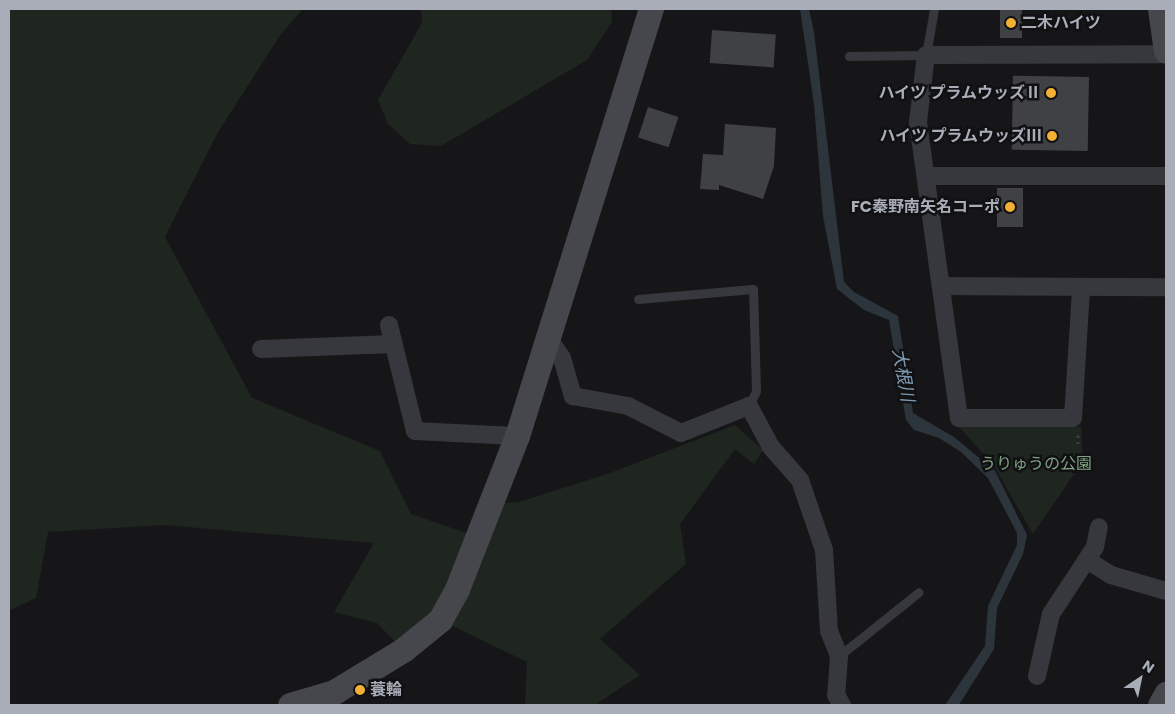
<!DOCTYPE html>
<meta charset="utf-8">
<style>
body{margin:0}
#map{position:relative;width:1175px;height:714px;overflow:hidden;background:#161618;font-family:Poppins,"Noto Sans JP",sans-serif}
div>[style]{position:absolute}
.green>*{inset:0;background:#1e261f}
.water>*{inset:0;background:#2c353c}
.building>*{inset:0;background:#404145;transform-origin:0 0}
.path>*{height:3px;margin-top:-1.5px;transform-origin:0;background:repeating-linear-gradient(90deg,#3d3f44 0 2.5px,transparent 0 6.5px)}
.lane>*{height:9px;margin:-4.5px;padding:0 4.5px;transform-origin:4.5px;border-radius:4.5px;background:#37383d}
.street>*{height:18px;margin:-9px;padding:0 9px;transform-origin:9px;border-radius:9px;background:#37383d}
.secondary>*{height:25px;margin:-12.5px;padding:0 12.5px;transform-origin:12.5px;border-radius:12.5px;background:#45474d}
.dots>*{width:14px;height:14px;translate:-50% -50%;box-sizing:border-box;border:2px solid #111113;border-radius:50%}
span{translate:-50% -50%;white-space:nowrap;text-align:center;line-height:1.15;-webkit-text-stroke:5px #111113;paint-order:stroke}
.poi-label{font-size:16px;color:#a8adb8;font-weight:700}
.left{translate:0 -50%;text-align:left}
.right{translate:-100% -50%;text-align:right}
.park-label{font-size:16px;color:#7fa381}
.water-label{font-size:18px;color:#7f9bb3;font-style:italic}
.frame{position:absolute;inset:0;border:10px solid #a8adb8;pointer-events:none}
.north{position:absolute;left:1115px;top:654px;width:50px;height:50px;-webkit-text-stroke:4px #111113;paint-order:stroke;rotate:34deg;font-size:14px;font-weight:700;line-height:20px;text-align:center;color:#a8adb8}
.north::after{content:'';display:block;margin:auto;width:18px;height:22px;background:#a8adb8;clip-path:polygon(50% 0,100% 100%,50% 72%,0 100%)}
</style>
<div id="map">
<div class="green">
<i style="clip-path:polygon(9px 9px,303px 9px,281px 34px,218px 132px,165px 237px,252px 398px,380px 451px,411px 514px,478px 537px,492px 504px,519px 502px,610px 473px,735px 425px,763px 450px,754px 464px,735px 449px,680px 524px,686px 564px,600px 639px,640px 675px,595px 705px,525px 705px,527px 662px,440px 620px,403px 650px,377px 623px,334px 612px,374px 543px,164px 525px,48px 532px,36px 598px,9px 611px)"></i>
<i style="clip-path:polygon(421px 9px,611px 9px,612px 22px,587px 60px,441px 146px,410px 144px,388px 124px,378px 100px,422px 23px)"></i>
<i style="clip-path:polygon(957px 425px,1081px 427px,1083px 461px,1033px 534px,993px 464px)"></i>
</div>
<div class="water">
<i style="clip-path:polygon(800px 9px,809px 9px,814px 32px,844px 282px,854px 292px,898px 316px,913px 413px,954px 437px,995px 471px,1027px 535px,1023px 554px,997px 608px,994px 649px,959px 705px,945px 705px,985px 646px,988px 606px,1017px 545px,1017px 533px,988px 478px,961px 452px,939px 438px,914px 430px,906px 420px,889px 320px,864px 310px,837px 289px,823px 216px,814px 104px)"></i>
</div>
<div class="building">
<i style="left:1000px;top:9px;width:22px;height:29px"></i>
<i style="left:712px;top:30px;width:64px;height:33px;rotate:4deg"></i>
<i style="left:1089px;top:77px;width:74px;height:76px;rotate:91deg"></i>
<i style="left:648px;top:107px;width:32px;height:32px;rotate:18deg"></i>
<i style="clip-path:polygon(725px 124px,776px 128px,774px 166px,763px 199px,719px 185px,719px 190px,700px 189px,703px 154px,723px 155px)"></i>
<i style="left:997px;top:188px;width:26px;height:39px"></i>
</div>
<div class="path">
<i style="left:1078px;top:435px;width:11px;rotate:90deg"></i>
</div>
<div class="lane">
<i style="left:849px;top:56px;width:77px;rotate:-0.7deg"></i>
<i style="left:926px;top:55px;width:47px;rotate:-80.1deg"></i>
<i style="left:638px;top:299px;width:115px;rotate:-5deg"></i>
<i style="left:753px;top:289px;width:102px;rotate:88.3deg"></i>
<i style="left:756px;top:391px;width:17px;rotate:115deg"></i>
<i style="left:839px;top:656px;width:102px;rotate:-38.7deg"></i>
</div>
<div class="street">
<i style="left:927px;top:176px;width:239px"></i>
<i style="left:941px;top:286px;width:225px;rotate:0.3deg"></i>
<i style="left:1081px;top:290px;width:128px;rotate:93.6deg"></i>
<i style="left:1073px;top:418px;width:114px;rotate:180deg"></i>
<i style="left:959px;top:418px;width:299px;rotate:-97.9deg"></i>
<i style="left:918px;top:122px;width:67px;rotate:-83.2deg"></i>
<i style="left:926px;top:55px;width:240px;rotate:-0.2deg"></i>
<i style="left:389px;top:325px;width:109px;rotate:76.2deg"></i>
<i style="left:415px;top:431px;width:102px;rotate:2.8deg"></i>
<i style="left:548px;top:338px;width:24px;rotate:55deg"></i>
<i style="left:562px;top:358px;width:40px;rotate:74deg"></i>
<i style="left:573px;top:396px;width:56px;rotate:10.3deg"></i>
<i style="left:628px;top:406px;width:59px;rotate:27deg"></i>
<i style="left:681px;top:433px;width:73px;rotate:-21.7deg"></i>
<i style="left:749px;top:406px;width:47px;rotate:61.8deg"></i>
<i style="left:771px;top:447px;width:44px;rotate:48.7deg"></i>
<i style="left:800px;top:480px;width:74px;rotate:71.1deg"></i>
<i style="left:824px;top:550px;width:81px;rotate:86.5deg"></i>
<i style="left:829px;top:631px;width:27px;rotate:68deg"></i>
<i style="left:839px;top:656px;width:39px;rotate:94deg"></i>
<i style="left:836px;top:695px;width:12px;rotate:59deg"></i>
<i style="left:261px;top:349px;width:133px;rotate:-2.2deg"></i>
<i style="left:1087px;top:560px;width:28px;rotate:32deg"></i>
<i style="left:1111px;top:575px;width:57px;rotate:16.2deg"></i>
<i style="left:1037px;top:676px;width:64px;rotate:-77.3deg"></i>
<i style="left:1051px;top:614px;width:80px;rotate:-56.7deg"></i>
<i style="left:1095px;top:547px;width:20px;rotate:-79deg"></i>
</div>
<div class="secondary">
<i style="left:1160px;top:9px;width:42px;rotate:81.9deg"></i>
<i style="left:290px;top:705px;width:46px;rotate:-16.5deg"></i>
<i style="left:334px;top:692px;width:81px;rotate:-31.3deg"></i>
<i style="left:403px;top:650px;width:48px;rotate:-39deg"></i>
<i style="left:440px;top:620px;width:35px;rotate:-61deg"></i>
<i style="left:457px;top:589px;width:164px;rotate:-68.6deg"></i>
<i style="left:517px;top:436px;width:448px;rotate:-72.6deg"></i>
<i style="left:1160px;top:705px;width:13px;rotate:-61deg"></i>
</div>
<div class="dots">
<i style="left:1011px;top:23px;background:#f2b134"></i>
<i style="left:1051px;top:93px;background:#f2b134"></i>
<i style="left:1052px;top:136px;background:#f2b134"></i>
<i style="left:1010px;top:207px;background:#f2b134"></i>
<i style="left:360px;top:690px;background:#f2b134"></i>
</div>
<div class="poi-label">
<span class="left" style="left:1021px;top:23px">二木ハイツ</span>
<span class="right" style="left:1041px;top:93px">ハイツ プラムウッズⅡ</span>
<span class="right" style="left:1042px;top:136px">ハイツ プラムウッズⅢ</span>
<span class="right" style="left:1000px;top:207px">FC秦野南矢名コーポ</span>
<span class="left" style="left:370px;top:690px">蓑輪</span>
</div>
<div class="park-label">
<span style="left:1036px;top:464px">うりゅうの公園</span>
</div>
<div class="water-label">
<span style="left:903px;top:375px;rotate:80deg">大根川</span>
</div>
<div class="frame"></div>
<div class="north">N</div>
</div>
